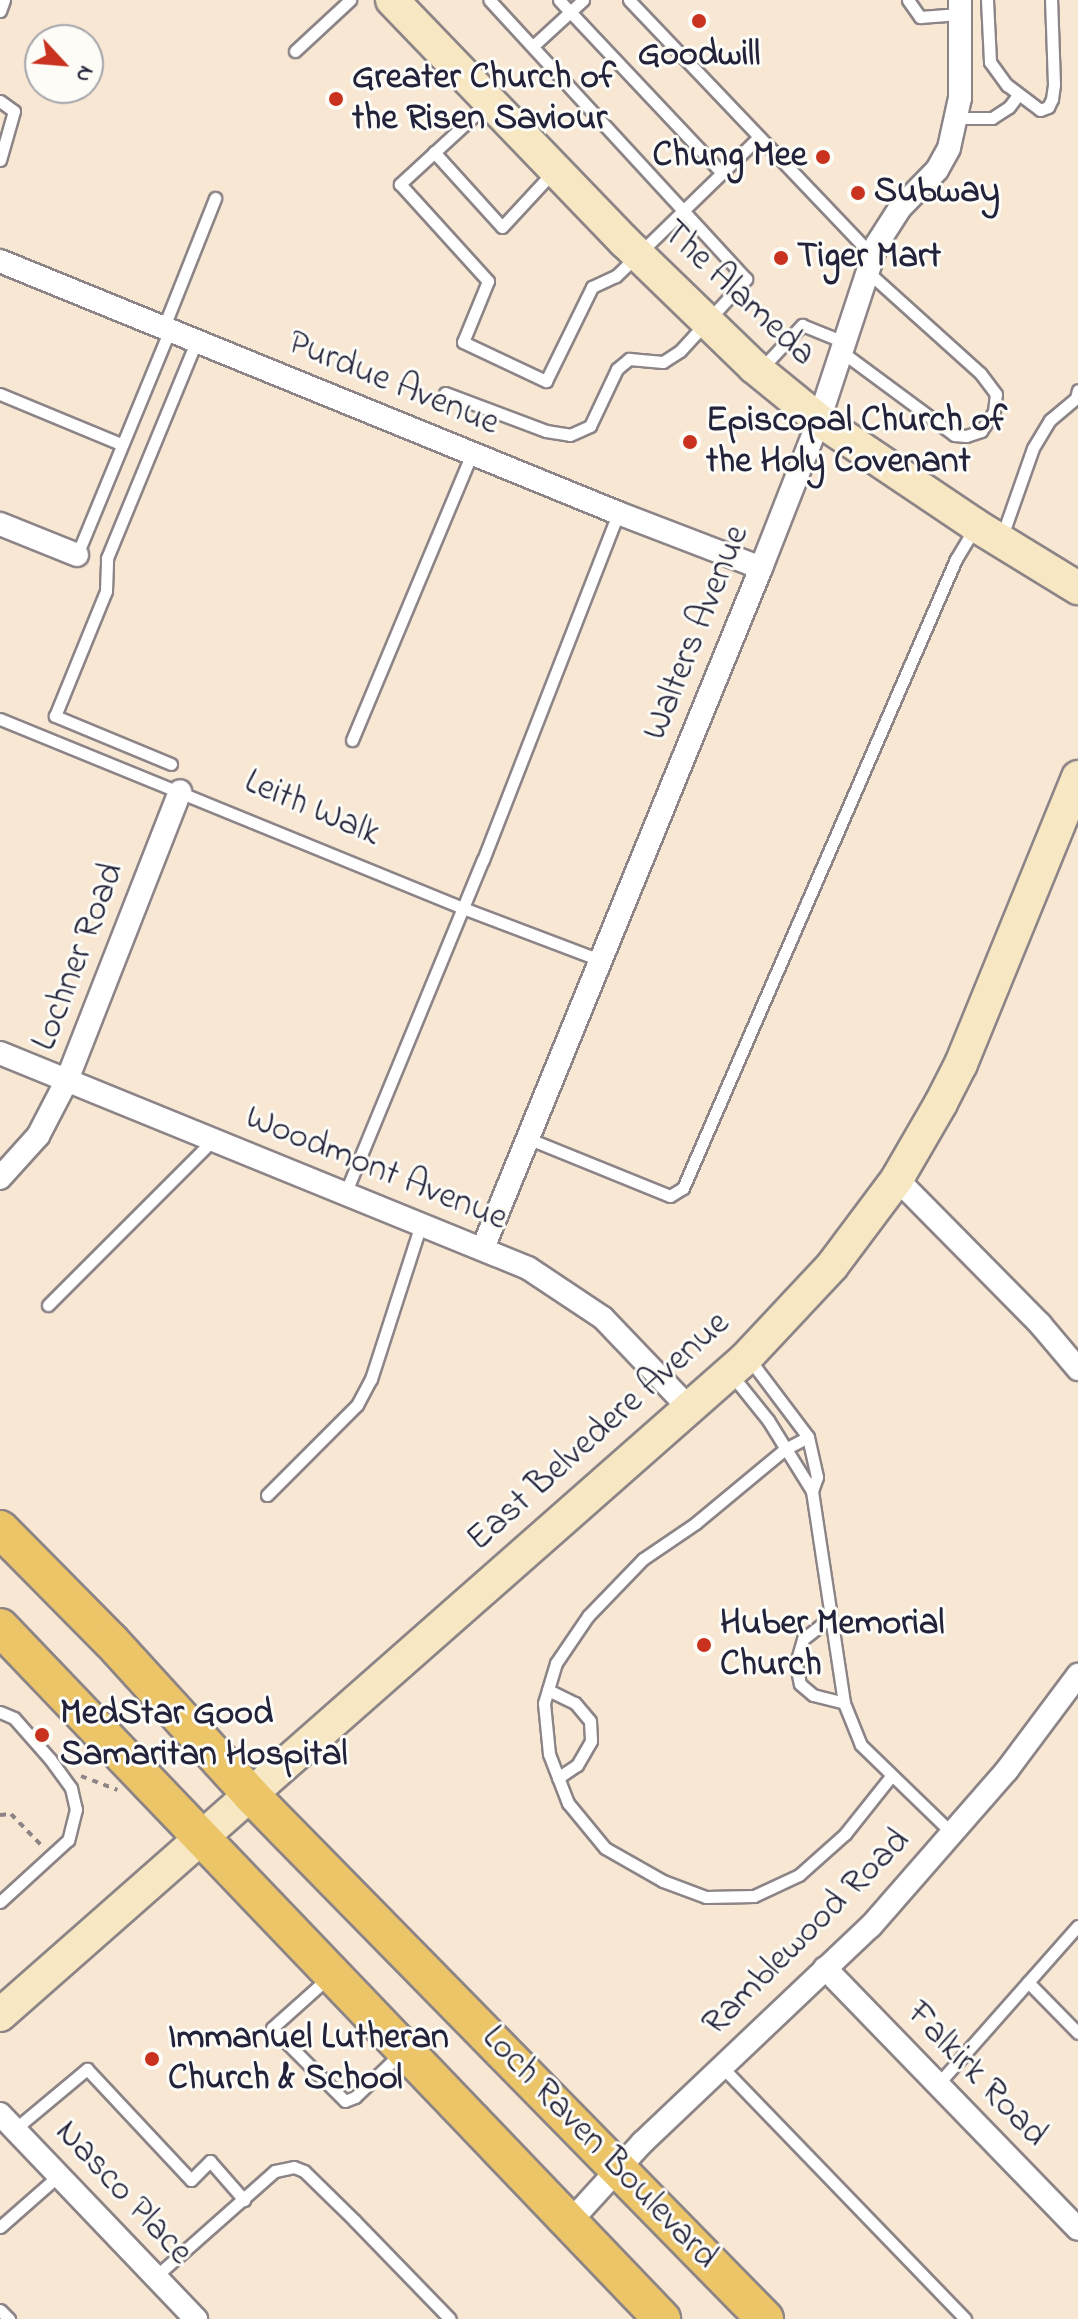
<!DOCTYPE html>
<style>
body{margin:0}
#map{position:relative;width:1078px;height:2319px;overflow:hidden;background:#f7e7d3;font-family:"Indie Flower",sans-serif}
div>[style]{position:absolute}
.path>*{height:4px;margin-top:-2px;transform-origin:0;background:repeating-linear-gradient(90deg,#8c8487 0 6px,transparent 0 12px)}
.roads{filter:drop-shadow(2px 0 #8c8487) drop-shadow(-2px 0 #8c8487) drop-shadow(0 2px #8c8487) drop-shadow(0 -2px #8c8487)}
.service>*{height:11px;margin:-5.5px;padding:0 5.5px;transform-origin:5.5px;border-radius:5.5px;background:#fff}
.minor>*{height:22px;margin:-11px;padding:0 11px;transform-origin:11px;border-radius:11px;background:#fff}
.secondary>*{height:32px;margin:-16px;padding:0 16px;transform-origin:16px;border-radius:16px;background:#f7e8c3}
.primary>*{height:36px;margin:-18px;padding:0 18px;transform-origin:18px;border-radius:18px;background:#ecc569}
.dots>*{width:22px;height:22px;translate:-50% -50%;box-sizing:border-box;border:4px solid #fdfcf7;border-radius:50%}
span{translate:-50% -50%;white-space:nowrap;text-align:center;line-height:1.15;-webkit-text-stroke:6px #fdfcf7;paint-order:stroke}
.poi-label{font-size:36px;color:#22223b;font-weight:700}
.left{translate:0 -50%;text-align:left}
.right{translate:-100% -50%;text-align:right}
.street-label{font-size:36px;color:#22223b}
.north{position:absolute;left:24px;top:24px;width:80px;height:80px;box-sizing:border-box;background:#fdfcf7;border:2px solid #a5a5ac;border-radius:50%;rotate:116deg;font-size:22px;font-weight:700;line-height:32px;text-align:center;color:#22223b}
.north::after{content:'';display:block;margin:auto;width:28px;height:36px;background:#c8321e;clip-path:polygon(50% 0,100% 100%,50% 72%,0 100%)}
</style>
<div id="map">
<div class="path">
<i style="left:81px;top:1776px;width:39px;rotate:21deg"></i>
<i style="left:0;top:1815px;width:11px;rotate:-5deg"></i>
<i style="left:11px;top:1814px;width:43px;rotate:45.9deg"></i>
</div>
<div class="roads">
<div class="service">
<i style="left:559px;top:0;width:238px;rotate:46.7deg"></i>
<i style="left:629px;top:0;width:354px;rotate:46.4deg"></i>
<i style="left:908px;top:0;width:21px;rotate:55deg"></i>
<i style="left:920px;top:17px;width:40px;rotate:-4.3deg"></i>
<i style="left:987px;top:0;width:62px;rotate:87.2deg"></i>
<i style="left:990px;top:62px;width:29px;rotate:54deg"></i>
<i style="left:1007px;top:85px;width:41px;rotate:37.1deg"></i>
<i style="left:1040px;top:110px;width:9px;rotate:-21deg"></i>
<i style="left:1048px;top:107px;width:9px;rotate:-63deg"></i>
<i style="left:1052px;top:99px;width:15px;rotate:-82deg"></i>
<i style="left:1054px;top:84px;width:84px;rotate:-92deg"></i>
<i style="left:0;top:11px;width:12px;rotate:-70deg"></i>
<i style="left:533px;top:46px;width:68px;rotate:-42.6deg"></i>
<i style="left:295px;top:51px;width:75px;rotate:-42.8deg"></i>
<i style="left:0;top:101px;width:17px;rotate:36deg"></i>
<i style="left:14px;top:111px;width:51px;rotate:105.9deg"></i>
<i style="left:488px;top:103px;width:120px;rotate:137.4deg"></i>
<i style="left:400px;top:184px;width:131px;rotate:47.8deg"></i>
<i style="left:488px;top:281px;width:66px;rotate:112.3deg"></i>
<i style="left:463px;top:342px;width:92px;rotate:25.2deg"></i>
<i style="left:546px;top:381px;width:105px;rotate:-63.9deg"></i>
<i style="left:592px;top:287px;width:26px;rotate:-25deg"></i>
<i style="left:616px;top:276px;width:199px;rotate:-44.2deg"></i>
<i style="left:958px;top:118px;width:34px"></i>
<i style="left:992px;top:118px;width:20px;rotate:-33deg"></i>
<i style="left:1009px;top:107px;width:15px;rotate:-53deg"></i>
<i style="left:434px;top:152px;width:101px;rotate:47.8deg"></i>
<i style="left:502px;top:227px;width:75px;rotate:-47.2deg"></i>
<i style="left:163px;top:329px;width:141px;rotate:-68.3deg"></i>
<i style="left:842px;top:352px;width:139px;rotate:36.5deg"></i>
<i style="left:954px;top:435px;width:12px;rotate:5deg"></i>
<i style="left:966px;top:436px;width:16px;rotate:-18deg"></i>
<i style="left:981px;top:431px;width:23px;rotate:-56deg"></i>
<i style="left:994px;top:412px;width:18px;rotate:-84deg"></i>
<i style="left:996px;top:394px;width:26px;rotate:-127deg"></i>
<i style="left:980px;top:373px;width:151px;rotate:-138deg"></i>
<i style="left:760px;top:370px;width:62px;rotate:-47deg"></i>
<i style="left:802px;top:325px;width:45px;rotate:22deg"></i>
<i style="left:445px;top:393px;width:108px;rotate:20.6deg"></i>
<i style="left:546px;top:431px;width:24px;rotate:9deg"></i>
<i style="left:570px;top:435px;width:22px;rotate:-24deg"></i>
<i style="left:590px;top:426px;width:63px;rotate:-64.7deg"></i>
<i style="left:617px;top:369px;width:16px;rotate:-40deg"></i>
<i style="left:629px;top:359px;width:34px;rotate:5deg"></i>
<i style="left:663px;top:362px;width:20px;rotate:-33deg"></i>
<i style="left:680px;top:351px;width:98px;rotate:-47.5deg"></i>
<i style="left:746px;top:279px;width:379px;rotate:-132.6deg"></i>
<i style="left:0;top:394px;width:131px;rotate:22.5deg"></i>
<i style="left:1001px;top:539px;width:96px;rotate:-70.6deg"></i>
<i style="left:1033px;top:448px;width:33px;rotate:-59deg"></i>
<i style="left:1050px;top:420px;width:34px;rotate:-40deg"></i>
<i style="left:1076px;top:398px;width:8px;rotate:-76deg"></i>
<i style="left:77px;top:555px;width:241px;rotate:-67.6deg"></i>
<i style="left:0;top:719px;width:500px;rotate:22.21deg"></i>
<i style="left:463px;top:908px;width:147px;rotate:20.8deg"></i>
<i style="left:352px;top:740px;width:311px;rotate:-67.3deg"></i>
<i style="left:171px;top:764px;width:126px;rotate:-157.5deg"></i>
<i style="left:55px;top:716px;width:135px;rotate:-67.8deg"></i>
<i style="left:106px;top:591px;width:33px;rotate:-88deg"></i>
<i style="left:107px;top:558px;width:234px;rotate:-67.6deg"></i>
<i style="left:527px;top:1138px;width:154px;rotate:22.1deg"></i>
<i style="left:670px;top:1196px;width:15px;rotate:-32deg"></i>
<i style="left:683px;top:1188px;width:686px;rotate:-66.54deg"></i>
<i style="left:956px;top:559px;width:37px;rotate:-59deg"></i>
<i style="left:345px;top:1194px;width:361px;rotate:-67.6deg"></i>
<i style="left:483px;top:860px;width:372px;rotate:-68.7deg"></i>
<i style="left:48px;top:1305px;width:235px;rotate:-45deg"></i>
<i style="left:750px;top:1360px;width:96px;rotate:53deg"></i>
<i style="left:808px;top:1437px;width:41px;rotate:77.3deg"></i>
<i style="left:817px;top:1477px;width:15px;rotate:110deg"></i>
<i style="left:812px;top:1491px;width:214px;rotate:81.4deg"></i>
<i style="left:844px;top:1703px;width:45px;rotate:68deg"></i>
<i style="left:861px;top:1745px;width:128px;rotate:44.1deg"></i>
<i style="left:731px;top:1374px;width:59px;rotate:51.2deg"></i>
<i style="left:768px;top:1420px;width:84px;rotate:58.2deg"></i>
<i style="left:808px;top:1437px;width:26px;rotate:152deg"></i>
<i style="left:785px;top:1449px;width:116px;rotate:140.3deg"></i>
<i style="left:696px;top:1523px;width:64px;rotate:145.8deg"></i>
<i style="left:643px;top:1559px;width:79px;rotate:134deg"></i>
<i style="left:588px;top:1616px;width:57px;rotate:124.2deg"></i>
<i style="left:556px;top:1663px;width:42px;rotate:106.7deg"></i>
<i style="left:544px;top:1703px;width:51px;rotate:84.4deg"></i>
<i style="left:549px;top:1754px;width:53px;rotate:68.8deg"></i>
<i style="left:568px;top:1803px;width:58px;rotate:50.6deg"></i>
<i style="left:605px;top:1848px;width:67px;rotate:29.6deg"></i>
<i style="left:663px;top:1881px;width:46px;rotate:20.4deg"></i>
<i style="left:706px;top:1897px;width:48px;rotate:-1.2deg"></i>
<i style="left:754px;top:1896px;width:50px;rotate:-25deg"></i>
<i style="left:799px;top:1875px;width:62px;rotate:-41.7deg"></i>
<i style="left:845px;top:1834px;width:75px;rotate:-51.5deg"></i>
<i style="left:267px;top:1495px;width:127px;rotate:-45deg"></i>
<i style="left:357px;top:1405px;width:30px;rotate:-62deg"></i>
<i style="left:371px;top:1379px;width:163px;rotate:-72.1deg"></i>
<i style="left:830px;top:1618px;width:34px;rotate:142deg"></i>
<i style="left:803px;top:1639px;width:26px;rotate:106deg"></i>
<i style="left:796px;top:1664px;width:20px;rotate:79deg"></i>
<i style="left:800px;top:1684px;width:17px;rotate:40deg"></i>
<i style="left:813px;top:1695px;width:32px;rotate:14deg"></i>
<i style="left:548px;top:1690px;width:30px;rotate:26deg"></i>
<i style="left:575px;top:1703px;width:23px;rotate:50deg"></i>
<i style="left:590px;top:1721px;width:20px;rotate:87deg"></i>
<i style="left:591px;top:1741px;width:28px;rotate:120deg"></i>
<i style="left:577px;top:1765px;width:23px;rotate:146deg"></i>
<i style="left:0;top:1712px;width:15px;rotate:23deg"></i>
<i style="left:14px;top:1718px;width:55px;rotate:48.7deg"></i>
<i style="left:50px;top:1759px;width:36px;rotate:54deg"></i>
<i style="left:71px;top:1788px;width:22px;rotate:77deg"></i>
<i style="left:76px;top:1809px;width:32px;rotate:104deg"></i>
<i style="left:68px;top:1840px;width:92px;rotate:137.6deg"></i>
<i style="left:329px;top:1977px;width:76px;rotate:138.2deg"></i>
<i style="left:272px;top:2028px;width:103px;rotate:45deg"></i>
<i style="left:345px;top:2101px;width:11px;rotate:-22deg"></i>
<i style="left:355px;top:2097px;width:65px;rotate:-43.8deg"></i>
<i style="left:1028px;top:1982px;width:71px;rotate:45.6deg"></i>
<i style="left:722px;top:2067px;width:350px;rotate:46deg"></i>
<i style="left:938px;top:2084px;width:211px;rotate:-48.5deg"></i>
<i style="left:15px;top:2129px;width:94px;rotate:-39.8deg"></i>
<i style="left:87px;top:2069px;width:152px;rotate:46.9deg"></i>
<i style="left:191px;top:2180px;width:27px;rotate:-45deg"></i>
<i style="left:210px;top:2161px;width:52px;rotate:48.9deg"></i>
<i style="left:0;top:2227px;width:79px;rotate:-41.4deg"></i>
<i style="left:155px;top:2277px;width:160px;rotate:-41.5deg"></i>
<i style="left:275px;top:2171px;width:19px;rotate:-12deg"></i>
<i style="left:294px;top:2167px;width:11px;rotate:22deg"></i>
<i style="left:304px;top:2171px;width:71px;rotate:44.4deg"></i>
<i style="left:355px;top:2221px;width:136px;rotate:45.9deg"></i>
<i style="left:0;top:2310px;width:13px;rotate:45deg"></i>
</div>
<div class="minor">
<i style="left:0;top:261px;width:667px;rotate:22.18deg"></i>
<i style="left:618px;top:513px;width:153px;rotate:21deg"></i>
<i style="left:0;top:524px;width:83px;rotate:21.9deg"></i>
<i style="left:0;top:1053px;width:570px;rotate:22.16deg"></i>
<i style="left:528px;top:1268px;width:90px;rotate:33.7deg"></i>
<i style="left:603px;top:1318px;width:123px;rotate:46.3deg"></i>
<i style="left:0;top:1178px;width:57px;rotate:-47.9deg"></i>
<i style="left:38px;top:1136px;width:63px;rotate:-62.6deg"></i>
<i style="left:67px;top:1080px;width:310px;rotate:-68.6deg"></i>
<i style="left:897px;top:1179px;width:204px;rotate:45.4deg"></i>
<i style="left:1040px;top:1324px;width:59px;rotate:49.8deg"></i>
<i style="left:483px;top:1248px;width:735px;rotate:-67.76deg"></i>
<i style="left:761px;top:568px;width:159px;rotate:-68.6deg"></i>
<i style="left:819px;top:420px;width:185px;rotate:-71.8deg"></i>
<i style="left:877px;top:244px;width:43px;rotate:-57.4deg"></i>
<i style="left:900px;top:208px;width:53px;rotate:-45.8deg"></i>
<i style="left:937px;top:170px;width:25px;rotate:-61deg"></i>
<i style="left:949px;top:148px;width:51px;rotate:-77.6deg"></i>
<i style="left:960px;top:98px;width:98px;rotate:-90deg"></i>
<i style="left:825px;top:1968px;width:363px;rotate:45.9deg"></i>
<i style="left:0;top:2114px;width:284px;rotate:46.3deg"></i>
<i style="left:568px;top:2224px;width:110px;rotate:-47.6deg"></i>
<i style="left:642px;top:2143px;width:315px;rotate:-43.5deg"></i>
<i style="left:871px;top:1926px;width:207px;rotate:-48.9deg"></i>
<i style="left:1007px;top:1770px;width:119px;rotate:-53.2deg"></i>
</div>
<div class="secondary">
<i style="left:392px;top:0;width:335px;rotate:46.1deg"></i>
<i style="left:624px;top:241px;width:181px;rotate:44.1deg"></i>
<i style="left:754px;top:367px;width:84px;rotate:39.2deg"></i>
<i style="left:819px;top:420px;width:188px;rotate:33.9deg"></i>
<i style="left:975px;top:525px;width:121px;rotate:31.5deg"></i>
<i style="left:0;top:2015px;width:993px;rotate:-41.37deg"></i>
<i style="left:745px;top:1359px;width:127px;rotate:-46.9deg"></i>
<i style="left:832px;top:1266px;width:109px;rotate:-53.2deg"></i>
<i style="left:897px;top:1179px;width:88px;rotate:-59.9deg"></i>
<i style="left:941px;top:1103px;width:44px;rotate:-62.9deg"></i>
<i style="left:961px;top:1064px;width:310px;rotate:-67.8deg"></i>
</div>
<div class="primary">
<i style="left:0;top:1529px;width:158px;rotate:45.3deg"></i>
<i style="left:111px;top:1641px;width:208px;rotate:47.7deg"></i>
<i style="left:251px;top:1795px;width:734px;rotate:45.55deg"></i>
<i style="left:0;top:1627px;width:958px;rotate:46.27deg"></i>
</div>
</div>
<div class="dots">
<i style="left:699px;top:21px;background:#c8321e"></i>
<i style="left:336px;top:99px;background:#c8321e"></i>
<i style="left:823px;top:157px;background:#c8321e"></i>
<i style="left:858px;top:193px;background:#c8321e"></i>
<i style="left:781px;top:258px;background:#c8321e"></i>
<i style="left:690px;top:442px;background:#c8321e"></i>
<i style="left:704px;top:1645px;background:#c8321e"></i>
<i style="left:42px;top:1735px;background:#c8321e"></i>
<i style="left:152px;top:2059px;background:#c8321e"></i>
</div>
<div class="poi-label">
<span style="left:699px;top:56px">Goodwill</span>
<span class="left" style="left:352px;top:99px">Greater Church of<br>the Risen Saviour</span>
<span class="right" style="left:807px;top:157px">Chung Mee</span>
<span class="left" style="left:874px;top:193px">Subway</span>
<span class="left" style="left:797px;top:258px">Tiger Mart</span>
<span class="left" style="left:706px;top:442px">Episcopal Church of<br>the Holy Covenant</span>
<span class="left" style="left:720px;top:1645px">Huber Memorial<br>Church</span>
<span class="left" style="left:60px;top:1735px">MedStar Good<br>Samaritan Hospital</span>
<span class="left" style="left:168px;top:2059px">Immanuel Lutheran<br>Church &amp; School</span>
</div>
<div class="street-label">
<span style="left:738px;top:294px;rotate:43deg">The Alameda</span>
<span style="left:393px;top:384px;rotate:22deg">Purdue Avenue</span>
<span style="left:697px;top:633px;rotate:-68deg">Walters Avenue</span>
<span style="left:312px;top:809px;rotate:23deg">Leith Walk</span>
<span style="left:79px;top:957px;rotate:-69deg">Lochner Road</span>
<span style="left:376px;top:1169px;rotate:22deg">Woodmont Avenue</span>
<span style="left:599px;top:1432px;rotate:-42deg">East Belvedere Avenue</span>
<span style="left:807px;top:1933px;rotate:-45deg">Ramblewood Road</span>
<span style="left:976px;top:2075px;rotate:46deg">Falkirk Road</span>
<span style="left:599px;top:2148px;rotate:46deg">Loch Raven Boulevard</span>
<span style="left:123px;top:2193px;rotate:47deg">Nasco Place</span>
</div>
<div class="north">N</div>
</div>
